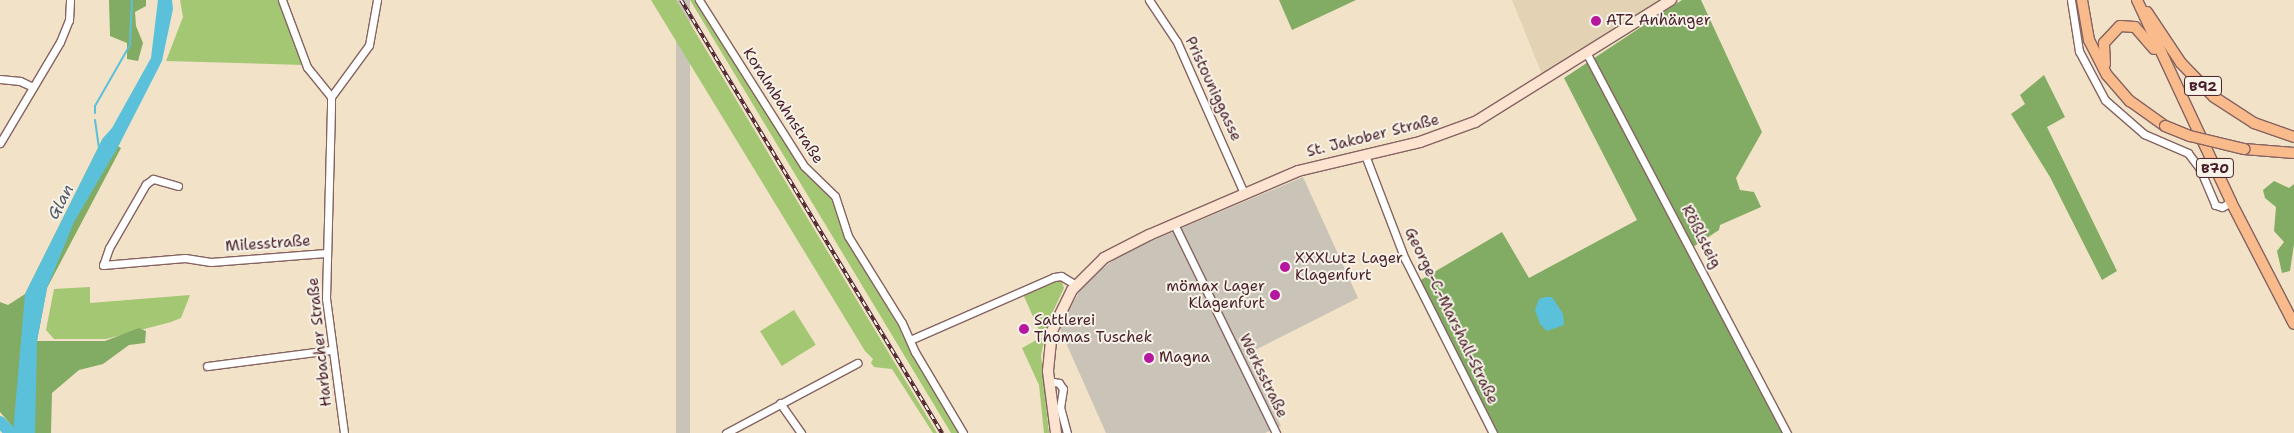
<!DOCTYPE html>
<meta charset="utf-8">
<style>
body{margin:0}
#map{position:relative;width:2294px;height:433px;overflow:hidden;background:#f2e2c7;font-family:"Shantell Sans",sans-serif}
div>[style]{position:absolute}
.built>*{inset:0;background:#e4d2b4}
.industrial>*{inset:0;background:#cac3b8;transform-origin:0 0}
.green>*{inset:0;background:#a3c772;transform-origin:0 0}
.forest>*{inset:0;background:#82ac64}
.water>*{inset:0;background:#5bc0d9}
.stream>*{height:2px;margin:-1px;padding:0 1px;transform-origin:1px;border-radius:1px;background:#5bc0d9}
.river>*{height:12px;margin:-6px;padding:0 6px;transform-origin:6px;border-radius:6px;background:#5bc0d9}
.roads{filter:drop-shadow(1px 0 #856362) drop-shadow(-1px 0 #856362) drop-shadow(0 1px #856362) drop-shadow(0 -1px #856362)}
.minor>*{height:7px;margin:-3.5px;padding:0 3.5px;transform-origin:3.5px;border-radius:3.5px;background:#fff}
.secondary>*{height:10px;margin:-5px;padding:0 5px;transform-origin:5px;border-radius:5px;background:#fde4d1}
.primary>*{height:10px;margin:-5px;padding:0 5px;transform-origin:5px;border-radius:5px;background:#fabb8c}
.rail>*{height:4px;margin-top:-2px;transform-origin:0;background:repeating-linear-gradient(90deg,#f7f3e8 0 5.5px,#4a1f2b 0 11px);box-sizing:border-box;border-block:1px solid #4a1f2b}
.bridges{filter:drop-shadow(1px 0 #856362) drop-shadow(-1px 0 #856362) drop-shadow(0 1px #856362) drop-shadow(0 -1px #856362)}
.primary-bridge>*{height:10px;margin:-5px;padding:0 5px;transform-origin:5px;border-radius:5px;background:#fabb8c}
.dots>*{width:14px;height:14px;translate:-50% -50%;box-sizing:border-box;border:2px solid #f7f3e8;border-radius:50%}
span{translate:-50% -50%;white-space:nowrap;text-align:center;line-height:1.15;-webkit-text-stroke:4px #f7f3e8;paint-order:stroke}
.shield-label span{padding:1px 4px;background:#f7f3e8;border:1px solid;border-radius:4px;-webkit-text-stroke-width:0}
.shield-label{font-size:14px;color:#4a1f2b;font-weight:700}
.poi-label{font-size:15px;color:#4a1f2b}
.left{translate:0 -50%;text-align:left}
.right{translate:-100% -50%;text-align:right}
.street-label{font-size:15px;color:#4a1f2b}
.water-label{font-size:16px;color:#505768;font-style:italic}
</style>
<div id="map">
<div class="built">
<i style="clip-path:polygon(1512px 0,1660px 0,1543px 77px)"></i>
</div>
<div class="industrial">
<i style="left:676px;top:0;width:14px;height:506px"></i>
<i style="clip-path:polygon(1303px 177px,1358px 298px,1247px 354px,1281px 426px,1265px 433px,1106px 433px,1059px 327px,1086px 280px,1125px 252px)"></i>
</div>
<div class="green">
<i style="clip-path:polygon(180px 0,278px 0,304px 65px,166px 61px,183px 17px)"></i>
<i style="clip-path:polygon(651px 0,676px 0,937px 433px,933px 433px,892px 369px,874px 367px,871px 363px,873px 359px,865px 351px)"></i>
<i style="clip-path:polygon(690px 0,696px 0,802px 168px,831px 195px,842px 229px,960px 433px,951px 433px)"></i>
<i style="clip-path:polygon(1055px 280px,1062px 282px,1064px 288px,1048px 322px,1041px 355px,1049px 433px,1044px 433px,1039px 385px,1022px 348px,1042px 337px,1023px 294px)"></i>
<i style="clip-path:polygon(90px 287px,90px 303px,190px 295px,181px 318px,171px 322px,106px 339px,54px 339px,46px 330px,54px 289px)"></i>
<i style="left:794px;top:310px;width:41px;height:40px;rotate:58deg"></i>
</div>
<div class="forest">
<i style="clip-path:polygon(109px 0,146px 0,146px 6px,135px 12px,136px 26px,143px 43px,138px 61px,127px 59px,127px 43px,110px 36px)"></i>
<i style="clip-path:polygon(1279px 0,1356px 0,1292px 30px)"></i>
<i style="clip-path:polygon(1682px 0,1701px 0,1762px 132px,1736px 178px,1740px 190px,1754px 192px,1761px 207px,1720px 225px,1719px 230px,1693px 247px,1791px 433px,1498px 433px,1419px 281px,1502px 232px,1529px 278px,1637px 220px,1564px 78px)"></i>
<i style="clip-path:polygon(2044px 75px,2065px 117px,2047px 127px,2117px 271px,2102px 280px,2050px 177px,2011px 114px,2025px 104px,2020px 95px)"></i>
<i style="clip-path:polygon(103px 138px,121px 148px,47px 288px,37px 341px,105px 341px,139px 328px,146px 331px,145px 343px,129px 345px,103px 364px,79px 370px,52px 393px,51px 433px,18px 433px,0 412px,0 302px,8px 305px,25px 294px)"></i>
<i style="clip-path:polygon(2274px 181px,2289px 188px,2294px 184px,2294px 244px,2290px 271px,2282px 273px,2277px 251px,2284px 242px,2274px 231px,2276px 207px,2265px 198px,2263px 190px)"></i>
</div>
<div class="water">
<i style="clip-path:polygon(158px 0,172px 0,173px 9px,162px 61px,118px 147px,74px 222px,47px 288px,37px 341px,35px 433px,13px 433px,25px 294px,103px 138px,112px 128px,151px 58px)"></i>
<i style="clip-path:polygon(1545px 297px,1552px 297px,1563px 314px,1564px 325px,1547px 331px,1540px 324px,1535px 310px,1539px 299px)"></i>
</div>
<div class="stream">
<i style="left:95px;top:113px;width:7px;rotate:-90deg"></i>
<i style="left:95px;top:106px;width:70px;rotate:-60.2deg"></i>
<i style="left:130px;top:45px;width:45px;rotate:-87.5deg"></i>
<i style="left:95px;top:120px;width:29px;rotate:82deg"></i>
</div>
<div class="river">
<i style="left:0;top:422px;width:16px;rotate:45deg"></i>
</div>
<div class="roads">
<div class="minor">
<i style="left:282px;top:0;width:72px;rotate:69.5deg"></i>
<i style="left:307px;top:67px;width:38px;rotate:51deg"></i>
<i style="left:699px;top:0;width:196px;rotate:57.7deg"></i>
<i style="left:804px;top:166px;width:43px;rotate:44.1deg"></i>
<i style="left:835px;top:196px;width:42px;rotate:72deg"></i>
<i style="left:848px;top:236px;width:102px;rotate:58.2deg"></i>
<i style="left:902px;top:323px;width:32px;rotate:66deg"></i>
<i style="left:915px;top:352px;width:94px;rotate:59.3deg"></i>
<i style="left:1149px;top:0;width:50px;rotate:56.3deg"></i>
<i style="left:1177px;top:42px;width:165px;rotate:66.1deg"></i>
<i style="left:2071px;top:0;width:52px;rotate:81.1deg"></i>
<i style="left:2079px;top:51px;width:55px;rotate:62deg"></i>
<i style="left:2105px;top:100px;width:52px;rotate:41.1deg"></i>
<i style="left:2144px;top:134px;width:48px;rotate:23.4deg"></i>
<i style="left:2188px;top:153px;width:20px;rotate:53deg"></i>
<i style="left:2200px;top:169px;width:39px;rotate:67deg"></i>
<i style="left:2215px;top:205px;width:7px;rotate:16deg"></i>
<i style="left:2222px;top:207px;width:10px;rotate:-29deg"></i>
<i style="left:1587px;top:54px;width:429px;rotate:62.2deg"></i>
<i style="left:0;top:79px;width:20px;rotate:6deg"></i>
<i style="left:20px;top:81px;width:14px;rotate:25deg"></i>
<i style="left:0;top:143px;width:117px;rotate:-59.3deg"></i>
<i style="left:60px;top:42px;width:24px;rotate:-68deg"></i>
<i style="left:69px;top:20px;width:20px;rotate:-87deg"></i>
<i style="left:1365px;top:155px;width:111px;rotate:69deg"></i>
<i style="left:1405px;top:259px;width:195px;rotate:63.2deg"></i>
<i style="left:178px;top:186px;width:26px;rotate:-164deg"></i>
<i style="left:153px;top:179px;width:9px;rotate:144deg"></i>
<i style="left:146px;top:184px;width:74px;rotate:120deg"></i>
<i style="left:109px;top:248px;width:18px;rotate:109deg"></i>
<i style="left:103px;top:265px;width:82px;rotate:-4.9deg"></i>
<i style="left:185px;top:258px;width:26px;rotate:9deg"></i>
<i style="left:211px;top:262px;width:115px;rotate:-4.5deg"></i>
<i style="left:1174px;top:224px;width:233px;rotate:64deg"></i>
<i style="left:910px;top:340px;width:157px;rotate:-23.6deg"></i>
<i style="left:1054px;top:277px;width:7px;rotate:-8deg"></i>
<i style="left:1061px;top:276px;width:17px;rotate:31deg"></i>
<i style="left:207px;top:366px;width:125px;rotate:-7.4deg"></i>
<i style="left:1048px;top:381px;width:11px;rotate:10deg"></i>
<i style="left:1059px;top:383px;width:7px;rotate:56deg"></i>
<i style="left:1063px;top:389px;width:18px;rotate:99deg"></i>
<i style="left:1060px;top:407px;width:27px;rotate:75deg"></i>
<i style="left:780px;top:403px;width:37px;rotate:55deg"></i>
<i style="left:344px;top:433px;width:136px;rotate:-97.6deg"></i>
<i style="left:326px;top:298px;width:193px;rotate:-88.5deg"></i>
<i style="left:331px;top:105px;width:8px;rotate:-90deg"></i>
<i style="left:331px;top:97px;width:64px;rotate:-53.8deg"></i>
<i style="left:369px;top:45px;width:46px;rotate:-79.9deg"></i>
<i style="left:726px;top:433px;width:149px;rotate:-28.1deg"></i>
</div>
<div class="secondary">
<i style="left:1056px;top:433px;width:63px;rotate:-97.4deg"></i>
<i style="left:1048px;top:371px;width:40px;rotate:-84.3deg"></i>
<i style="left:1052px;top:331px;width:46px;rotate:-64deg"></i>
<i style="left:1072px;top:290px;width:45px;rotate:-45deg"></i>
<i style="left:1104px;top:258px;width:51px;rotate:-27.1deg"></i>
<i style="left:1149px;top:235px;width:162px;rotate:-23.2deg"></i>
<i style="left:1298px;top:171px;width:125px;rotate:-13.4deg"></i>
<i style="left:1420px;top:142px;width:59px;rotate:-20deg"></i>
<i style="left:1475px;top:122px;width:231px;rotate:-31.9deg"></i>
</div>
<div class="primary">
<i style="left:2082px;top:0;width:41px;rotate:80.1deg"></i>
<i style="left:2089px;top:40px;width:39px;rotate:63deg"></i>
<i style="left:2107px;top:75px;width:35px;rotate:49deg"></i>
<i style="left:2130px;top:101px;width:43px;rotate:35.5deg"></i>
<i style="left:2137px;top:0;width:223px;rotate:65deg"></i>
<i style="left:2231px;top:202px;width:137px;rotate:62.7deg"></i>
<i style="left:2147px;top:12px;width:61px;rotate:56.3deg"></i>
<i style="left:2181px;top:63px;width:47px;rotate:45.9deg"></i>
<i style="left:2214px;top:97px;width:48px;rotate:33deg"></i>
<i style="left:2254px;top:123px;width:42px;rotate:19.3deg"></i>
<i style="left:2105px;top:64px;width:21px;rotate:-93deg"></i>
<i style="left:2104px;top:43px;width:23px;rotate:-47deg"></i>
<i style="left:2120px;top:26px;width:15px;rotate:4deg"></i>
<i style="left:2135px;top:27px;width:29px;rotate:49deg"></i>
<i style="left:2244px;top:149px;width:50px;rotate:4.6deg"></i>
</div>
</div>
<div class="rail">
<i style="left:681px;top:0;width:506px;rotate:58.92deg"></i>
</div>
<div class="bridges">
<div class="primary-bridge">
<i style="left:2165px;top:126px;width:27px;rotate:22deg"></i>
<i style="left:2190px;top:136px;width:56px;rotate:13.5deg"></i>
</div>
</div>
<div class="dots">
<i style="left:1596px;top:21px;background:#b5179e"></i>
<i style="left:1285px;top:267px;background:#b5179e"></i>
<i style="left:1275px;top:295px;background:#b5179e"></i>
<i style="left:1024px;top:329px;background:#b5179e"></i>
<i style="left:1149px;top:358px;background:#b5179e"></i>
</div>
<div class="shield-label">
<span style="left:2203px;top:86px">B92</span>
<span style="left:2215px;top:168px">B70</span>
</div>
<div class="poi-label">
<span class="left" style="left:1606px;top:21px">ATZ Anhänger</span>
<span class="left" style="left:1295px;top:267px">XXXLutz Lager<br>Klagenfurt</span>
<span class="right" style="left:1265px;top:295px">mömax Lager<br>Klagenfurt</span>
<span class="left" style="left:1034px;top:329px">Sattlerei<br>Thomas Tuschek</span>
<span class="left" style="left:1159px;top:358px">Magna</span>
</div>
<div class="street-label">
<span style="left:1213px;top:89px;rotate:65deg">Pristouniggasse</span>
<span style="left:783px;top:106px;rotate:57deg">Koralmbahnstraße</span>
<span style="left:1373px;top:136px;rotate:-14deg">St. Jakober Straße</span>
<span style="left:1701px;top:237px;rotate:63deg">Rößlsteig</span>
<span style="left:268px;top:244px;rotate:-4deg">Milesstraße</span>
<span style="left:1451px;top:316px;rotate:64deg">George-C.-Marshall-Straße</span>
<span style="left:320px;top:342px;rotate:-96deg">Harbacher Straße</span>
<span style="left:1263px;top:376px;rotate:64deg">Werksstraße</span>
</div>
<div class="water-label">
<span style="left:61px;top:202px;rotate:-62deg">Glan</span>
</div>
</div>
